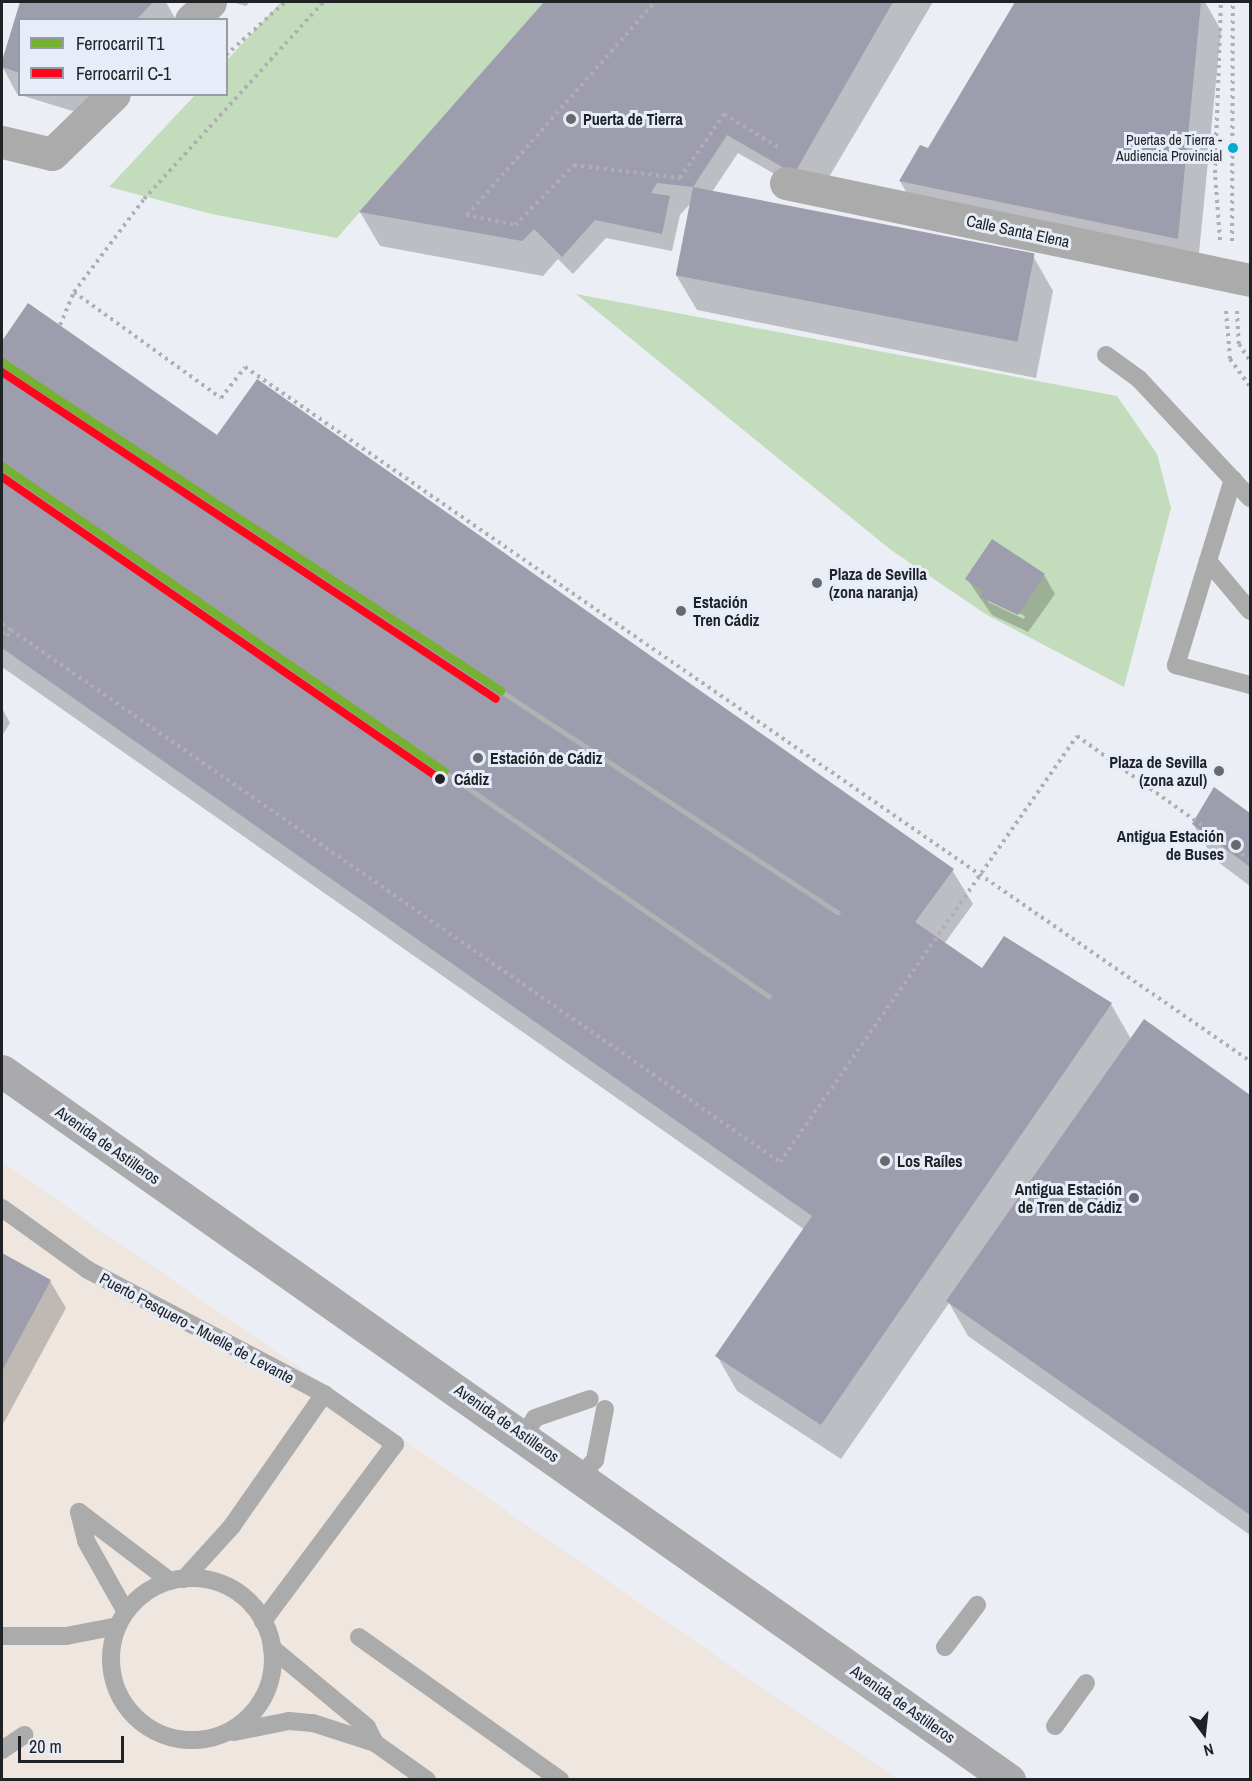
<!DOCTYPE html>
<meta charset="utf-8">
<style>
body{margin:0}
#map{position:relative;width:1252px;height:1781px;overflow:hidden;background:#ebeef4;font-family:"Archivo Narrow",sans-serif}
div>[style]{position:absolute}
.industrial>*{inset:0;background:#efe6e0}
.green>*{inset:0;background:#c3dcbc}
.shadow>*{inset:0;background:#0003}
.building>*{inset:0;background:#9d9dae;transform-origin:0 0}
.path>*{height:4px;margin-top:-2px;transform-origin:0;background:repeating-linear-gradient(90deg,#afafb2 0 3px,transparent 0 7.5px)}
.service>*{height:18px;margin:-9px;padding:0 9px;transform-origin:9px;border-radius:9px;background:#acabac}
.service>.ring{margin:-9px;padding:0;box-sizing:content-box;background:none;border:18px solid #acabac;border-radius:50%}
.minor>*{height:33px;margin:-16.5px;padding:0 16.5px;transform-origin:16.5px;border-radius:16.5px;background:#acabac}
.secondary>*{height:33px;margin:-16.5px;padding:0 16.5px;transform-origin:16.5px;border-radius:16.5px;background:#aaaaac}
.rail>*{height:4.5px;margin:-2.25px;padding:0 2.25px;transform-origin:2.25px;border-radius:2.25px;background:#b0b2b3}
.rail-1>*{height:8px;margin:-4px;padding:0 4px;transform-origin:4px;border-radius:4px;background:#76b231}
.rail-2>*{height:8px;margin:-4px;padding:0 4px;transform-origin:4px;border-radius:4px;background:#ff061d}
.dots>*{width:16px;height:16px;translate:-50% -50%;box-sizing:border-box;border:3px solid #e7edf8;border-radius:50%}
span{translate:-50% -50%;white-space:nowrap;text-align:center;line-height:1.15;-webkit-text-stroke:6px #e7edf8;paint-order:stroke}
.bus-label{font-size:14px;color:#202326}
.right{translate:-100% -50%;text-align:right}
.poi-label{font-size:16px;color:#202326;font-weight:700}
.left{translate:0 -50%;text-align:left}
.street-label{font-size:16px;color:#202326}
.stop-label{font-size:16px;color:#202326;font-weight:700}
.frame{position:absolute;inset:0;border:3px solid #202326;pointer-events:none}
.legend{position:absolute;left:18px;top:18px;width:210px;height:78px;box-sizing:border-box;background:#e7edf8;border:2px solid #979ca4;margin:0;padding:8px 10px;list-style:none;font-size:18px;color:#202326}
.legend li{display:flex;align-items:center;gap:12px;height:30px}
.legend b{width:30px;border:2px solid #979ca4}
.north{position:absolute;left:1174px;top:1703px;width:60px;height:60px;-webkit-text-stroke:4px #e7edf8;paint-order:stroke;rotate:165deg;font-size:16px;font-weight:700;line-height:24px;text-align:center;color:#202326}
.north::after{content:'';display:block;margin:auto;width:21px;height:27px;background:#202326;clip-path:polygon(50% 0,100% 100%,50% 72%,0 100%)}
.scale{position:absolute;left:18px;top:1736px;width:106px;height:27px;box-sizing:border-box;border:3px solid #202326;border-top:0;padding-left:8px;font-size:18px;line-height:21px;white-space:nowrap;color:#202326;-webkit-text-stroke:4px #e7edf8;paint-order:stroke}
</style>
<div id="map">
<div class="industrial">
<i style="clip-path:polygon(2px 1162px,780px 1700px,899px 1779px,2px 1779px)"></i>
</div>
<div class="green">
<i style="clip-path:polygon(281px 2px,544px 2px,337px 238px,212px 214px,109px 187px,195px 95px,226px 94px,227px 60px)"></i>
<i style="clip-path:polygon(576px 294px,1117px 396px,1157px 454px,1171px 508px,1124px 687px,987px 615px,891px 550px)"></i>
</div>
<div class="shadow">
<i style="clip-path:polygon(22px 2px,166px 2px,176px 20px,20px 20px,20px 94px,108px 94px,89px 116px,17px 94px,2px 66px)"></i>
<i style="clip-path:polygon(232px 2px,250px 2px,246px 6px)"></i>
<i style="clip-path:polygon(546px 2px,933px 2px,826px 182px,804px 191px,738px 153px,712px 192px,1033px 256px,1053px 291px,1036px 378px,697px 310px,676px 275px,691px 203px,680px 215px,672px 251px,606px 238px,573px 274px,558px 259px,543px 276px,380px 246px,360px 212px)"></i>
<i style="clip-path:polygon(1016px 2px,1205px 2px,1221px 30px,1197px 273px,920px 216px,900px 181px,920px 147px,928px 150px)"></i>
<i style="clip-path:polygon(29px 305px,217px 437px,952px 870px,973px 904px,944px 944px,983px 970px,1111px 1004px,1131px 1039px,1144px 1021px,1250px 1097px,1250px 1535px,968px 1336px,949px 1303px,841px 1459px,737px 1391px,717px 1356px,805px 1230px,2px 667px,2px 343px)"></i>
<i style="clip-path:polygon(evenodd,993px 541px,1044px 575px,1055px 594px,1028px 632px,992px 615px,967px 579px,993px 541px,988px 599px,1025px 616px,1024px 619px,988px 602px,988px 599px)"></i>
<i style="clip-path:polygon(2px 708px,10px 723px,2px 736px)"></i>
<i style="clip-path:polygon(1214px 789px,1250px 815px,1250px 886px,1214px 859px,1193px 824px)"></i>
<i style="clip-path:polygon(2px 1255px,50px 1281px,66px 1308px,2px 1426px)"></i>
</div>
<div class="building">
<i style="clip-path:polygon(20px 2px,153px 2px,136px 20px,20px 20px,20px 73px,2px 67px,2px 61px)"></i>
<i style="clip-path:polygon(544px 2px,893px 2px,794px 174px,727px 135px,693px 187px,657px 183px,651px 193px,670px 196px,662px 234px,595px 220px,562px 257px,534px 229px,522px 241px,359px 212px)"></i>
<i style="clip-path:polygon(1015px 2px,1201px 2px,1178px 239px,899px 181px,920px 145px,928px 148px)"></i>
<i style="left:693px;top:187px;width:348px;height:90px;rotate:11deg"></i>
<i style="clip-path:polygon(28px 303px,217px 435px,257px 379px,954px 869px,915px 922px,982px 968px,1004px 936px,1112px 1003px,821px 1425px,715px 1356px,812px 1216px,2px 648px,2px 341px)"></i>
<i style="clip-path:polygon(992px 539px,1045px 574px,1018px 615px,980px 597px,983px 591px,965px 579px)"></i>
<i style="clip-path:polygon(1214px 787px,1250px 813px,1250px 867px,1192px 824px)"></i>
<i style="clip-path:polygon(1144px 1019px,1250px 1095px,1250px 1515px,946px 1301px)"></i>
<i style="clip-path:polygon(2px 1253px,51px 1280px,2px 1371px)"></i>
</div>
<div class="path">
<i style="left:226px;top:55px;width:79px;rotate:-41.9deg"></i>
<i style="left:466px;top:215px;width:50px;rotate:11.5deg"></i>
<i style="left:515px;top:225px;width:84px;rotate:-45.5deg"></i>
<i style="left:574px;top:165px;width:107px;rotate:7deg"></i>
<i style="left:680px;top:178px;width:78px;rotate:-55.5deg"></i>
<i style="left:724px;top:114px;width:67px;rotate:31.6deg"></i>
<i style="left:467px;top:215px;width:284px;rotate:-48.6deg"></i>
<i style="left:1220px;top:240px;width:67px;rotate:-94.3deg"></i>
<i style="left:1215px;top:173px;width:171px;rotate:-88deg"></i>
<i style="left:1232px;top:241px;width:239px;rotate:-89.8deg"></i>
<i style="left:74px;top:292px;width:181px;rotate:35.8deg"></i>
<i style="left:221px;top:398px;width:39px;rotate:-52deg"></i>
<i style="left:245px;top:367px;width:1221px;rotate:34.63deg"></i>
<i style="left:1226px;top:311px;width:48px;rotate:85.2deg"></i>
<i style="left:1230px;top:359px;width:34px;rotate:54deg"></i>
<i style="left:1237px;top:311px;width:33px;rotate:87deg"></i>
<i style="left:1239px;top:344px;width:20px;rotate:57deg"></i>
<i style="left:60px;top:325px;width:36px;rotate:-67deg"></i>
<i style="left:74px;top:292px;width:116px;rotate:-53deg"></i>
<i style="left:144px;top:199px;width:266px;rotate:-47.7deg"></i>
<i style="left:2px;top:624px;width:11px;rotate:34deg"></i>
<i style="left:2px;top:632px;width:6px;rotate:39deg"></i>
<i style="left:7px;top:636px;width:7px;rotate:-56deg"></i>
<i style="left:11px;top:630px;width:935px;rotate:34.68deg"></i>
<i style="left:780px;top:1162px;width:519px;rotate:-55.12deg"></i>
<i style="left:1077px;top:736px;width:213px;rotate:35.6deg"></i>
</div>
<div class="service">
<i style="left:1106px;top:355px;width:41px;rotate:36deg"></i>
<i style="left:1139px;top:379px;width:163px;rotate:47deg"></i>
<i style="left:1233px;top:479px;width:195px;rotate:107deg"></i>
<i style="left:1176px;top:665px;width:77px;rotate:15.1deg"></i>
<i style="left:1208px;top:561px;width:65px;rotate:50deg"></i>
<i style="left:2px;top:1208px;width:106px;rotate:35.8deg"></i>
<i style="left:88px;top:1270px;width:267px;rotate:27.7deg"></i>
<i style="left:324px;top:1394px;width:87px;rotate:35.2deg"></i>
<i style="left:395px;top:1444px;width:221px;rotate:126.7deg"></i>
<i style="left:524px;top:1435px;width:20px;rotate:-57deg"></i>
<i style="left:535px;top:1418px;width:58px;rotate:-19.1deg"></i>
<i style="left:581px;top:1475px;width:21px;rotate:-47deg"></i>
<i style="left:595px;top:1460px;width:52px;rotate:-78.9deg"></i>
<i style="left:79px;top:1512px;width:114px;rotate:37.2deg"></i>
<i style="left:79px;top:1512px;width:30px;rotate:76deg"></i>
<i style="left:86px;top:1541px;width:81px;rotate:60.6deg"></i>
<i class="ring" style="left:111px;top:1578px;width:144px;height:144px"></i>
<i style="left:184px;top:1579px;width:72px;rotate:-47.8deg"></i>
<i style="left:232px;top:1526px;width:161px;rotate:-55.1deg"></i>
<i style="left:2px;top:1636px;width:64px"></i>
<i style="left:66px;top:1636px;width:53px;rotate:-10.9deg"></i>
<i style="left:359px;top:1637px;width:247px;rotate:35.4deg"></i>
<i style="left:945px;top:1647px;width:53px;rotate:-52.7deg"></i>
<i style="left:1055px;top:1726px;width:53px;rotate:-54.2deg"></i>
<i style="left:234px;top:1732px;width:56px;rotate:-11.3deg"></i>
<i style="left:289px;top:1721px;width:24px;rotate:5deg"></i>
<i style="left:313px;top:1723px;width:65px;rotate:17.9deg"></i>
<i style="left:375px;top:1743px;width:18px;rotate:-117deg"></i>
<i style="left:367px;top:1727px;width:124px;rotate:-140.3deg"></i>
<i style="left:375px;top:1743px;width:64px;rotate:35.4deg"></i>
<i style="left:2px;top:1750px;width:27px;rotate:-34deg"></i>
</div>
<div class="minor">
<i style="left:191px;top:20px;width:26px;rotate:-43deg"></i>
<i style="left:2px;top:142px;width:51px;rotate:13.5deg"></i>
<i style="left:52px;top:154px;width:86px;rotate:-44.1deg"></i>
<i style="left:786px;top:183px;width:474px;rotate:11.8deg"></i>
</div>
<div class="secondary">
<i style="left:2px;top:1071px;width:1232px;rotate:35.15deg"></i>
</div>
<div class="rail">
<i style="left:501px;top:691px;width:403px;rotate:33.3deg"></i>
<i style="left:445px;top:772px;width:394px;rotate:34.7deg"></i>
</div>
<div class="rail-1">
<i style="left:2px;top:362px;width:598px;rotate:33.4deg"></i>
<i style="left:2px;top:466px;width:538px;rotate:34.63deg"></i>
</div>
<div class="rail-2">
<i style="left:2px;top:372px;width:592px;rotate:33.5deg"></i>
<i style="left:2px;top:477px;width:532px;rotate:34.59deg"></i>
</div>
<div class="dots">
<i style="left:571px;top:119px;background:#676a6e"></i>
<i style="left:1233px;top:148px;background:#00a9ce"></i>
<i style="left:817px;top:583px;background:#676a6e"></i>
<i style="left:681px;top:611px;background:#676a6e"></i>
<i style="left:478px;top:758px;background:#676a6e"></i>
<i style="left:1219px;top:771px;background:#676a6e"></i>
<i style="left:440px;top:779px;background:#202326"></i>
<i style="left:1236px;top:845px;background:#676a6e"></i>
<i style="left:885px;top:1161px;background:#676a6e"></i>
<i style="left:1134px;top:1198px;background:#676a6e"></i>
</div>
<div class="bus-label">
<span class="right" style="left:1222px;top:148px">Puertas de Tierra -<br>Audiencia Provincial</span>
</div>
<div class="poi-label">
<span class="left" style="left:583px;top:119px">Puerta de Tierra</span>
<span class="left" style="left:829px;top:583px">Plaza de Sevilla<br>(zona naranja)</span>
<span class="left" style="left:693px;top:611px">Estación<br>Tren Cádiz</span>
<span class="left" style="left:490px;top:758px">Estación de Cádiz</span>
<span class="right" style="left:1207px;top:771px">Plaza de Sevilla<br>(zona azul)</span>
<span class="right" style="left:1224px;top:845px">Antigua Estación<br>de Buses</span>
<span class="left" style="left:897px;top:1161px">Los Raíles</span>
<span class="right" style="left:1122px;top:1198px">Antigua Estación<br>de Tren de Cádiz</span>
</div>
<div class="street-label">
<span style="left:1018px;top:231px;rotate:12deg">Calle Santa Elena</span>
<span style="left:108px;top:1145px;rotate:35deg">Avenida de Astilleros</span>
<span style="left:197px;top:1328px;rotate:28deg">Puerto Pesquero - Muelle de Levante</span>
<span style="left:507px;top:1423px;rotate:35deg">Avenida de Astilleros</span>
<span style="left:903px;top:1704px;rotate:35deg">Avenida de Astilleros</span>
</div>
<div class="stop-label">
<span class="left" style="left:454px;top:779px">Cádiz</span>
</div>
<div class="frame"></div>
<ul class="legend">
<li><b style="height:8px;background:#76b231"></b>Ferrocarril T1</li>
<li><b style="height:8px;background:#ff061d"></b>Ferrocarril C-1</li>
</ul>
<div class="north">N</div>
<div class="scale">20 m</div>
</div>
